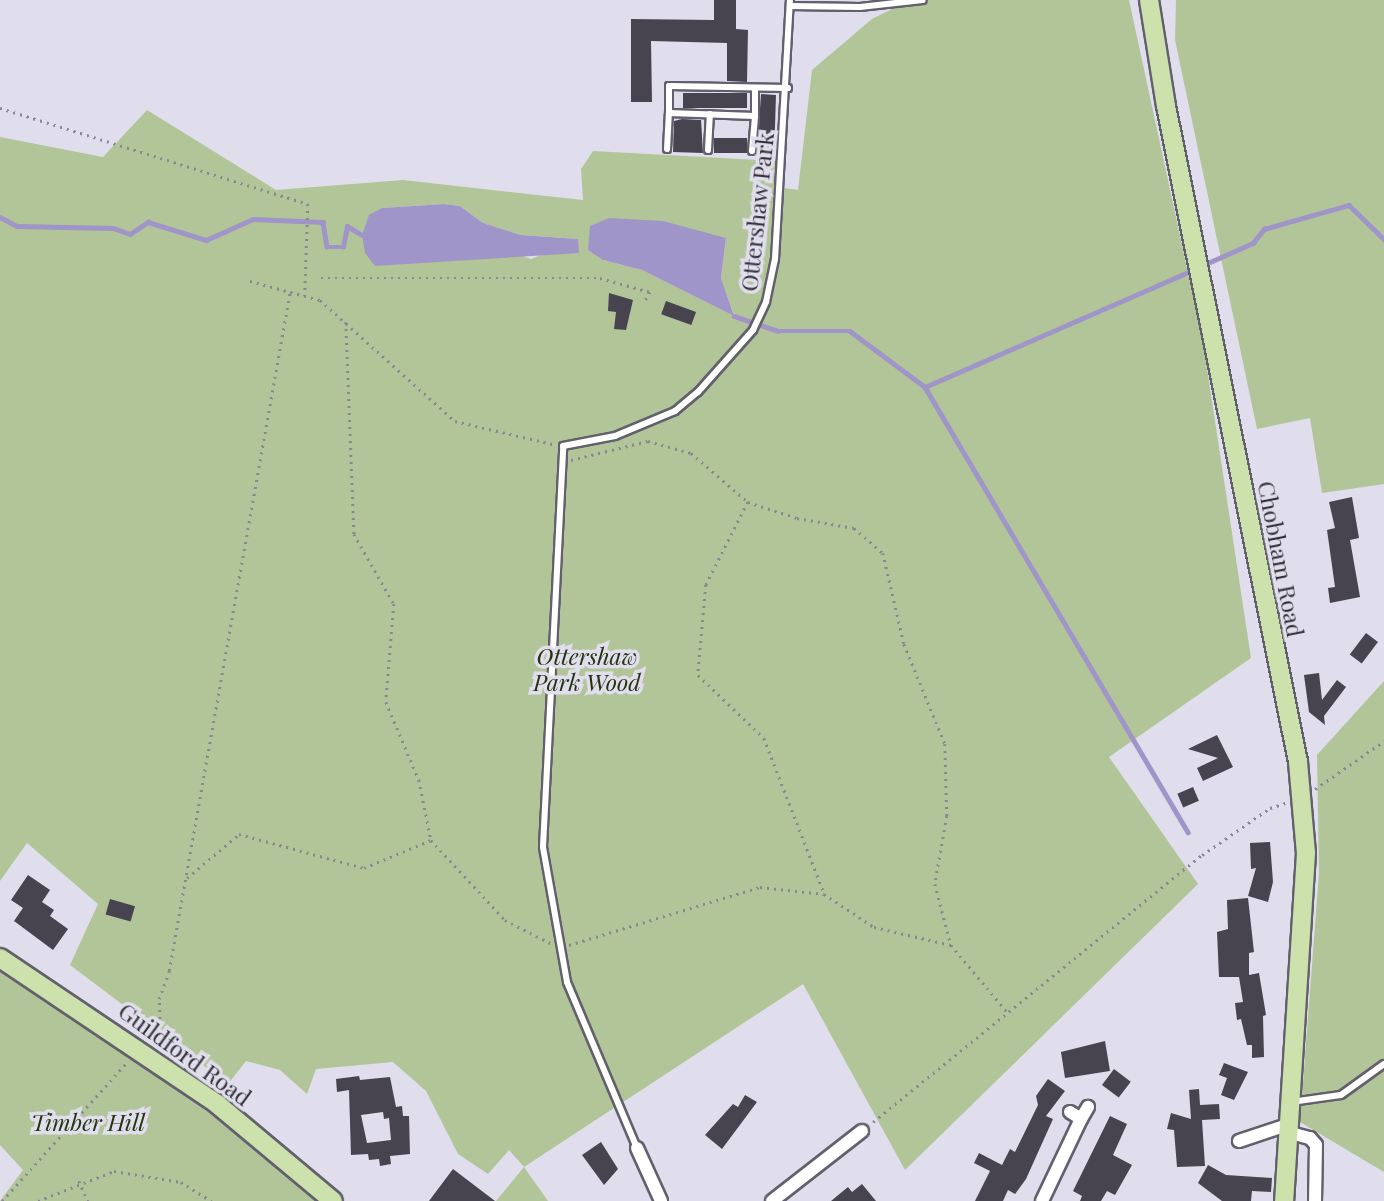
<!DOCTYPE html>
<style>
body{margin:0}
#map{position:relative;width:1384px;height:1201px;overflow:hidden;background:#e0ddec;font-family:"Playfair Display",serif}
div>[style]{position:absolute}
.green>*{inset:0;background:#b2c598}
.water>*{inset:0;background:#a095c8}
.stream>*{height:4.5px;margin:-2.25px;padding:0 2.25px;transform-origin:2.25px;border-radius:2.25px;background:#a095c8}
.building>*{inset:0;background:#474450;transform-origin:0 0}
.path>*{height:2.5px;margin-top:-1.25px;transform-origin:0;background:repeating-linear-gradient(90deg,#898792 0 2px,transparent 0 7px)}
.roads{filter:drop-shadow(2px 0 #63606d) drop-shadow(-2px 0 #63606d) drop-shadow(0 2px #63606d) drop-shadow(0 -2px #63606d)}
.service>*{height:6px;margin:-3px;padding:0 3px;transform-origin:3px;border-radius:3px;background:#fff}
.minor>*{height:12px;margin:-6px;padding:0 6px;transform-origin:6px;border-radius:6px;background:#fff}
.primary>*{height:18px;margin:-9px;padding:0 9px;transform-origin:9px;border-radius:9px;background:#cce1ac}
span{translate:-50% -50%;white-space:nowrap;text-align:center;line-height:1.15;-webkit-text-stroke:7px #e0ddec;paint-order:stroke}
.street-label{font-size:23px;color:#302f35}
.park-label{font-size:23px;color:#26340e;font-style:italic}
</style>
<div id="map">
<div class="green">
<i style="clip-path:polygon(evenodd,910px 0,1129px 0,1203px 342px,1251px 658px,1109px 757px,1198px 884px,905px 1170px,803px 984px,524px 1167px,548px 1201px,496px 1201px,524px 1167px,509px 1150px,488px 1174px,458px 1154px,426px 1091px,393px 1062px,316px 1069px,307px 1094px,280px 1070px,246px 1061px,228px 1084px,70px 965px,98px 904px,27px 843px,0 881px,0 137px,103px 157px,147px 110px,276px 190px,403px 180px,583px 200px,581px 169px,593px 151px,778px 161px,776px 187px,798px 190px,812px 70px,872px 19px,910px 0,444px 204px,460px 206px,483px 223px,521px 235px,578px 239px,531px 259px,382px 208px,444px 204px,910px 0,726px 238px,721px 278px,734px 316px,642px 270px,603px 260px,726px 238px)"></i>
<i style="clip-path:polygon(1176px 0,1384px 0,1384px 484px,1322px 493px,1310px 418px,1257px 429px,1175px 40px)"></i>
<i style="clip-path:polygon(1384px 681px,1384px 1172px,1300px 1122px,1319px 873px,1317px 755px)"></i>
<i style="clip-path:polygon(0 972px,180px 1089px,316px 1201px,0 1201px,23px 1170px,0 1145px)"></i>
</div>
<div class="water">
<i style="clip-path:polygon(444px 204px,460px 206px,483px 223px,521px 235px,578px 239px,579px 253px,375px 266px,365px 253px,362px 235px,369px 215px,382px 208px)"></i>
<i style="clip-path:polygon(609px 218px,663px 221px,726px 238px,721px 278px,734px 316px,642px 270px,603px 260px,588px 250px,590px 226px)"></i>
</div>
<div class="stream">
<i style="left:0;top:217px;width:19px;rotate:28deg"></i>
<i style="left:17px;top:226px;width:96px;rotate:1.2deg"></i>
<i style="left:113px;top:228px;width:18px;rotate:19deg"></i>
<i style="left:130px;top:234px;width:22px;rotate:-34deg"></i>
<i style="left:148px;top:222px;width:61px;rotate:17.2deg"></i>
<i style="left:206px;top:240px;width:51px;rotate:-24.1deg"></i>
<i style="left:253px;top:219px;width:70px;rotate:2.5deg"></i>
<i style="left:323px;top:222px;width:25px;rotate:81deg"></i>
<i style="left:327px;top:247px;width:16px"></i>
<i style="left:343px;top:247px;width:21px;rotate:-79deg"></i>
<i style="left:347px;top:226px;width:17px;rotate:31deg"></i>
<i style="left:1210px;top:262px;width:47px;rotate:-23.8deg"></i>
<i style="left:1253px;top:243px;width:18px;rotate:-52deg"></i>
<i style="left:1264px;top:229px;width:88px;rotate:-15.8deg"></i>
<i style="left:1349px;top:205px;width:49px;rotate:44.2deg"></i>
<i style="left:734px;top:316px;width:46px;rotate:18.8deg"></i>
<i style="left:778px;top:331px;width:72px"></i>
<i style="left:850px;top:331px;width:94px;rotate:36.7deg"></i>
<i style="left:925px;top:387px;width:517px;rotate:59.42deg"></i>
<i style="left:925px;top:387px;width:285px;rotate:-23.6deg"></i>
</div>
<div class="building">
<i style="clip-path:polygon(714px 0,736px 0,736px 29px,748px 30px,747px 82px,727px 81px,727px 43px,651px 41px,652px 102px,631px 102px,631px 19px,714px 20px)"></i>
<i style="left:683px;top:93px;width:64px;height:15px"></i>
<i style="clip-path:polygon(761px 94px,776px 95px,774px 157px,757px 153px)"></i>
<i style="clip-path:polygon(682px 119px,701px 120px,703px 153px,673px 152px,674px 121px)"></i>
<i style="left:714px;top:138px;width:33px;height:15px"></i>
<i style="clip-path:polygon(609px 293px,633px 300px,626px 330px,614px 329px,616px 312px,608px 311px)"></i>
<i style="left:666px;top:301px;width:32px;height:14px;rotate:20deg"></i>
<i style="clip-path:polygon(1352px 497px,1359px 538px,1350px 540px,1360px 597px,1330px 603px,1328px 588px,1335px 587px,1327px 530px,1335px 528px,1329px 502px)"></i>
<i style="left:1366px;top:633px;width:15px;height:27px;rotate:37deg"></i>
<i style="clip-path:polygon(1319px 673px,1322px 700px,1337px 680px,1346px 687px,1324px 716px,1325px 725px,1309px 712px,1304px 675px)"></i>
<i style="clip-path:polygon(1217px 735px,1233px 767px,1203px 781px,1197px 768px,1218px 758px,1188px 749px)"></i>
<i style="left:1193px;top:787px;width:15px;height:17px;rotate:67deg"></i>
<i style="clip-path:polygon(1270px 842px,1273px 882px,1268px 902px,1248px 896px,1256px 868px,1251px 869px,1250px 843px)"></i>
<i style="clip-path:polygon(28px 875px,50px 890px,42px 902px,54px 910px,50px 916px,68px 929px,53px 950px,14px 921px,23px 908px,11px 900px)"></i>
<i style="clip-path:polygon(1248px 898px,1254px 952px,1249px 953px,1249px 975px,1259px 973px,1266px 1015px,1263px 1016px,1264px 1057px,1252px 1058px,1252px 1045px,1247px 1045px,1241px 1019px,1237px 1020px,1235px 1003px,1243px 1002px,1239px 977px,1219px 977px,1217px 932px,1228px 929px,1227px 900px)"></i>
<i style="left:110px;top:899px;width:26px;height:16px;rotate:16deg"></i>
<i style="clip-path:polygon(1105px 1041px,1110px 1071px,1065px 1078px,1061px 1052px)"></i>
<i style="clip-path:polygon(1224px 1063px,1248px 1072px,1234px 1100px,1221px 1095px,1227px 1078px,1219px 1075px)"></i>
<i style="left:1114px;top:1069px;width:21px;height:20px;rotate:37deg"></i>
<i style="clip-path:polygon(evenodd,359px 1076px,360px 1080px,390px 1077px,396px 1107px,402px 1106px,403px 1116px,409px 1116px,410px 1154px,390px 1156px,391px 1164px,380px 1166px,379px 1159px,369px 1160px,368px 1154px,351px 1155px,349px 1090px,337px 1092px,336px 1079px,359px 1076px,383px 1112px,384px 1119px,389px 1118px,391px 1140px,367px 1143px,361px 1115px,383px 1112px)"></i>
<i style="clip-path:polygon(1048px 1079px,1065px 1091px,1046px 1116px,1053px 1119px,1026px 1179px,1015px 1194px,1008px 1190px,1003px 1201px,975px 1201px,990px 1171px,974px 1163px,979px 1153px,1002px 1165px,1010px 1149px,1015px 1152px,1038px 1105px,1036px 1096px)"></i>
<i style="clip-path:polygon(1199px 1089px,1200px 1105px,1219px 1104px,1220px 1119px,1202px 1120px,1205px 1166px,1177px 1167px,1174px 1130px,1167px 1129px,1171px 1113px,1191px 1119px,1189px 1090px)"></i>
<i style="clip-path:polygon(745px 1095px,757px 1102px,722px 1149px,705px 1135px,733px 1104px,738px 1107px)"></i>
<i style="clip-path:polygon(1110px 1116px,1127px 1124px,1113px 1155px,1132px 1165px,1115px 1195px,1107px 1191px,1101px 1201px,1080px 1201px,1082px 1196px,1073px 1191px)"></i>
<i style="clip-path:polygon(601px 1142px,618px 1169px,604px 1185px,582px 1155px)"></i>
<i style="clip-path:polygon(1208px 1165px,1226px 1175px,1272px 1178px,1271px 1192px,1252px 1191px,1251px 1201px,1222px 1201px,1198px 1183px)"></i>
<i style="clip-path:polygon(453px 1169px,495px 1201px,429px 1201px)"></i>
<i style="clip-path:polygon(862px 1184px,876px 1201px,831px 1201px,848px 1187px,852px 1192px)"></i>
</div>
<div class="path">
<i style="left:0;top:108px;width:323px;rotate:17.3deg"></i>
<i style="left:308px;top:204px;width:92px;rotate:91.9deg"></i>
<i style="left:321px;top:278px;width:279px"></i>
<i style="left:600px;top:278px;width:52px;rotate:15.6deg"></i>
<i style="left:650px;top:292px;width:14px;rotate:120deg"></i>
<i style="left:250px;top:281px;width:73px;rotate:15.2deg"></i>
<i style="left:320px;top:300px;width:181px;rotate:41.9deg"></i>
<i style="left:455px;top:421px;width:100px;rotate:13.3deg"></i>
<i style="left:346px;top:322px;width:212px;rotate:87.8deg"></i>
<i style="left:354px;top:534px;width:81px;rotate:60.3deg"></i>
<i style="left:394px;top:604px;width:98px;rotate:94.7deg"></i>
<i style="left:386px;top:702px;width:85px;rotate:67.1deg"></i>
<i style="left:419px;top:780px;width:61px;rotate:78.7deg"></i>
<i style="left:571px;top:460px;width:79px;rotate:-13.9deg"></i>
<i style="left:648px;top:441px;width:45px;rotate:15.6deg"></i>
<i style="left:691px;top:453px;width:75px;rotate:40.7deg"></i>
<i style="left:748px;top:502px;width:52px;rotate:18.1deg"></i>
<i style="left:797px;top:518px;width:58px;rotate:10deg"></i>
<i style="left:854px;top:528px;width:38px;rotate:41deg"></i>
<i style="left:883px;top:553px;width:93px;rotate:77deg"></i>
<i style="left:904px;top:644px;width:108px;rotate:67.7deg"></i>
<i style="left:945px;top:744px;width:72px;rotate:88.4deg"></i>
<i style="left:947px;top:816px;width:69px;rotate:100deg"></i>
<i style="left:935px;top:884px;width:63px;rotate:75.3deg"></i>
<i style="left:951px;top:945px;width:90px;rotate:50deg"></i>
<i style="left:748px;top:502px;width:93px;rotate:116.8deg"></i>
<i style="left:706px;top:585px;width:90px;rotate:95.1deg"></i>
<i style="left:698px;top:675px;width:91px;rotate:43.7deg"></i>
<i style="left:764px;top:738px;width:166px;rotate:68.8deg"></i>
<i style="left:1315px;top:789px;width:84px;rotate:-34.8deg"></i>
<i style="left:187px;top:878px;width:68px;rotate:-40.2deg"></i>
<i style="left:239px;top:834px;width:130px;rotate:15.2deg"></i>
<i style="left:364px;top:868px;width:73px;rotate:-22.7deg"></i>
<i style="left:431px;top:840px;width:109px;rotate:47.2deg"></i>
<i style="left:505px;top:920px;width:51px;rotate:27.1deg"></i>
<i style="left:569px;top:945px;width:200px;rotate:-16.9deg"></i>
<i style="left:760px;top:887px;width:64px;rotate:6.2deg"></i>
<i style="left:824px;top:894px;width:60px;rotate:33.4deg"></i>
<i style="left:874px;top:927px;width:79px;rotate:13.2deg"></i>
<i style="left:148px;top:1038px;width:17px;rotate:-45deg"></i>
<i style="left:160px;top:1026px;width:27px;rotate:-92deg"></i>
<i style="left:159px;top:999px;width:30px;rotate:-70deg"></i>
<i style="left:169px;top:971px;width:690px;rotate:-79.9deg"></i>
<i style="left:873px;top:1122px;width:424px;rotate:-39.1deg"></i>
<i style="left:1202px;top:855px;width:83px;rotate:-34.7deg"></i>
<i style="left:1270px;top:808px;width:16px;rotate:-18deg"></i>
<i style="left:79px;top:1181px;width:22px;rotate:66deg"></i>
<i style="left:2px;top:1201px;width:187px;rotate:-48deg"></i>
<i style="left:38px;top:1201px;width:82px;rotate:-21.5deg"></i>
<i style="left:114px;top:1171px;width:68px;rotate:9.3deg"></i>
<i style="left:181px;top:1182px;width:36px;rotate:32deg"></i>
</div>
<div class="roads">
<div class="service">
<i style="left:790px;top:6px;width:70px;rotate:0.8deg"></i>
<i style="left:860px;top:7px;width:63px;rotate:-6.3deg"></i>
<i style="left:755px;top:88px;width:28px;rotate:90deg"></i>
<i style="left:755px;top:116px;width:86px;rotate:-178deg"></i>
<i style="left:669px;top:113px;width:27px;rotate:-90deg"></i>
<i style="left:669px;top:86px;width:119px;rotate:1deg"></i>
<i style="left:667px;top:149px;width:36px;rotate:-87deg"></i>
<i style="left:708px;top:150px;width:36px;rotate:-87deg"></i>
<i style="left:752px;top:151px;width:35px;rotate:-85deg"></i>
<i style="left:1291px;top:1102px;width:50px;rotate:-8deg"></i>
<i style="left:1341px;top:1095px;width:53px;rotate:-35.8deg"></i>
<i style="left:637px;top:1148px;width:180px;rotate:-112.9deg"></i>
<i style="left:567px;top:982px;width:137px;rotate:-100.1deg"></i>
<i style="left:543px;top:847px;width:401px;rotate:-87.1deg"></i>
<i style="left:563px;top:446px;width:53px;rotate:-10.9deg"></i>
<i style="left:615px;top:436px;width:65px;rotate:-22.6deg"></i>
<i style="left:675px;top:411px;width:30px;rotate:-40deg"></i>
<i style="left:698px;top:392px;width:83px;rotate:-48.4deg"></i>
<i style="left:753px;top:330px;width:31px;rotate:-65deg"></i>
<i style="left:766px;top:302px;width:44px;rotate:-78.2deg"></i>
<i style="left:775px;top:259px;width:259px;rotate:-86.7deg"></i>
</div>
<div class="minor">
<i style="left:1070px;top:1112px;width:13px;rotate:32deg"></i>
<i style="left:1081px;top:1119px;width:14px;rotate:-60deg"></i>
<i style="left:1287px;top:1132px;width:24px;rotate:15deg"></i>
<i style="left:1310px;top:1138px;width:9px;rotate:49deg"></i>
<i style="left:1316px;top:1145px;width:56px;rotate:91deg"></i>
<i style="left:1239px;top:1141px;width:51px;rotate:-18.4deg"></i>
<i style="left:637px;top:1148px;width:58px;rotate:65.6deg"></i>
<i style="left:772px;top:1201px;width:114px;rotate:-37.9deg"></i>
<i style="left:1042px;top:1201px;width:91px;rotate:-64.6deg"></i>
</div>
<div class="primary">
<i style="left:1149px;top:0;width:107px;rotate:80.9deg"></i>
<i style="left:1166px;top:106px;width:669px;rotate:78.62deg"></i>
<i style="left:1298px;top:762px;width:91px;rotate:85deg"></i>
<i style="left:1306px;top:853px;width:349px;rotate:93.6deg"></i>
<i style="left:0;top:958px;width:262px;rotate:33.9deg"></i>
<i style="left:217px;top:1104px;width:151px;rotate:39.9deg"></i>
</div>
</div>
<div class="street-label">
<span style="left:757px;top:212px;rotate:-84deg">Ottershaw Park</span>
<span style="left:1281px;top:559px;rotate:79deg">Chobham Road</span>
<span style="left:185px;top:1054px;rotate:36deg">Guildford Road</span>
</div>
<div class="park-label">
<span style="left:587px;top:669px">Ottershaw<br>Park Wood</span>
<span style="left:88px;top:1122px">Timber Hill</span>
</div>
</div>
